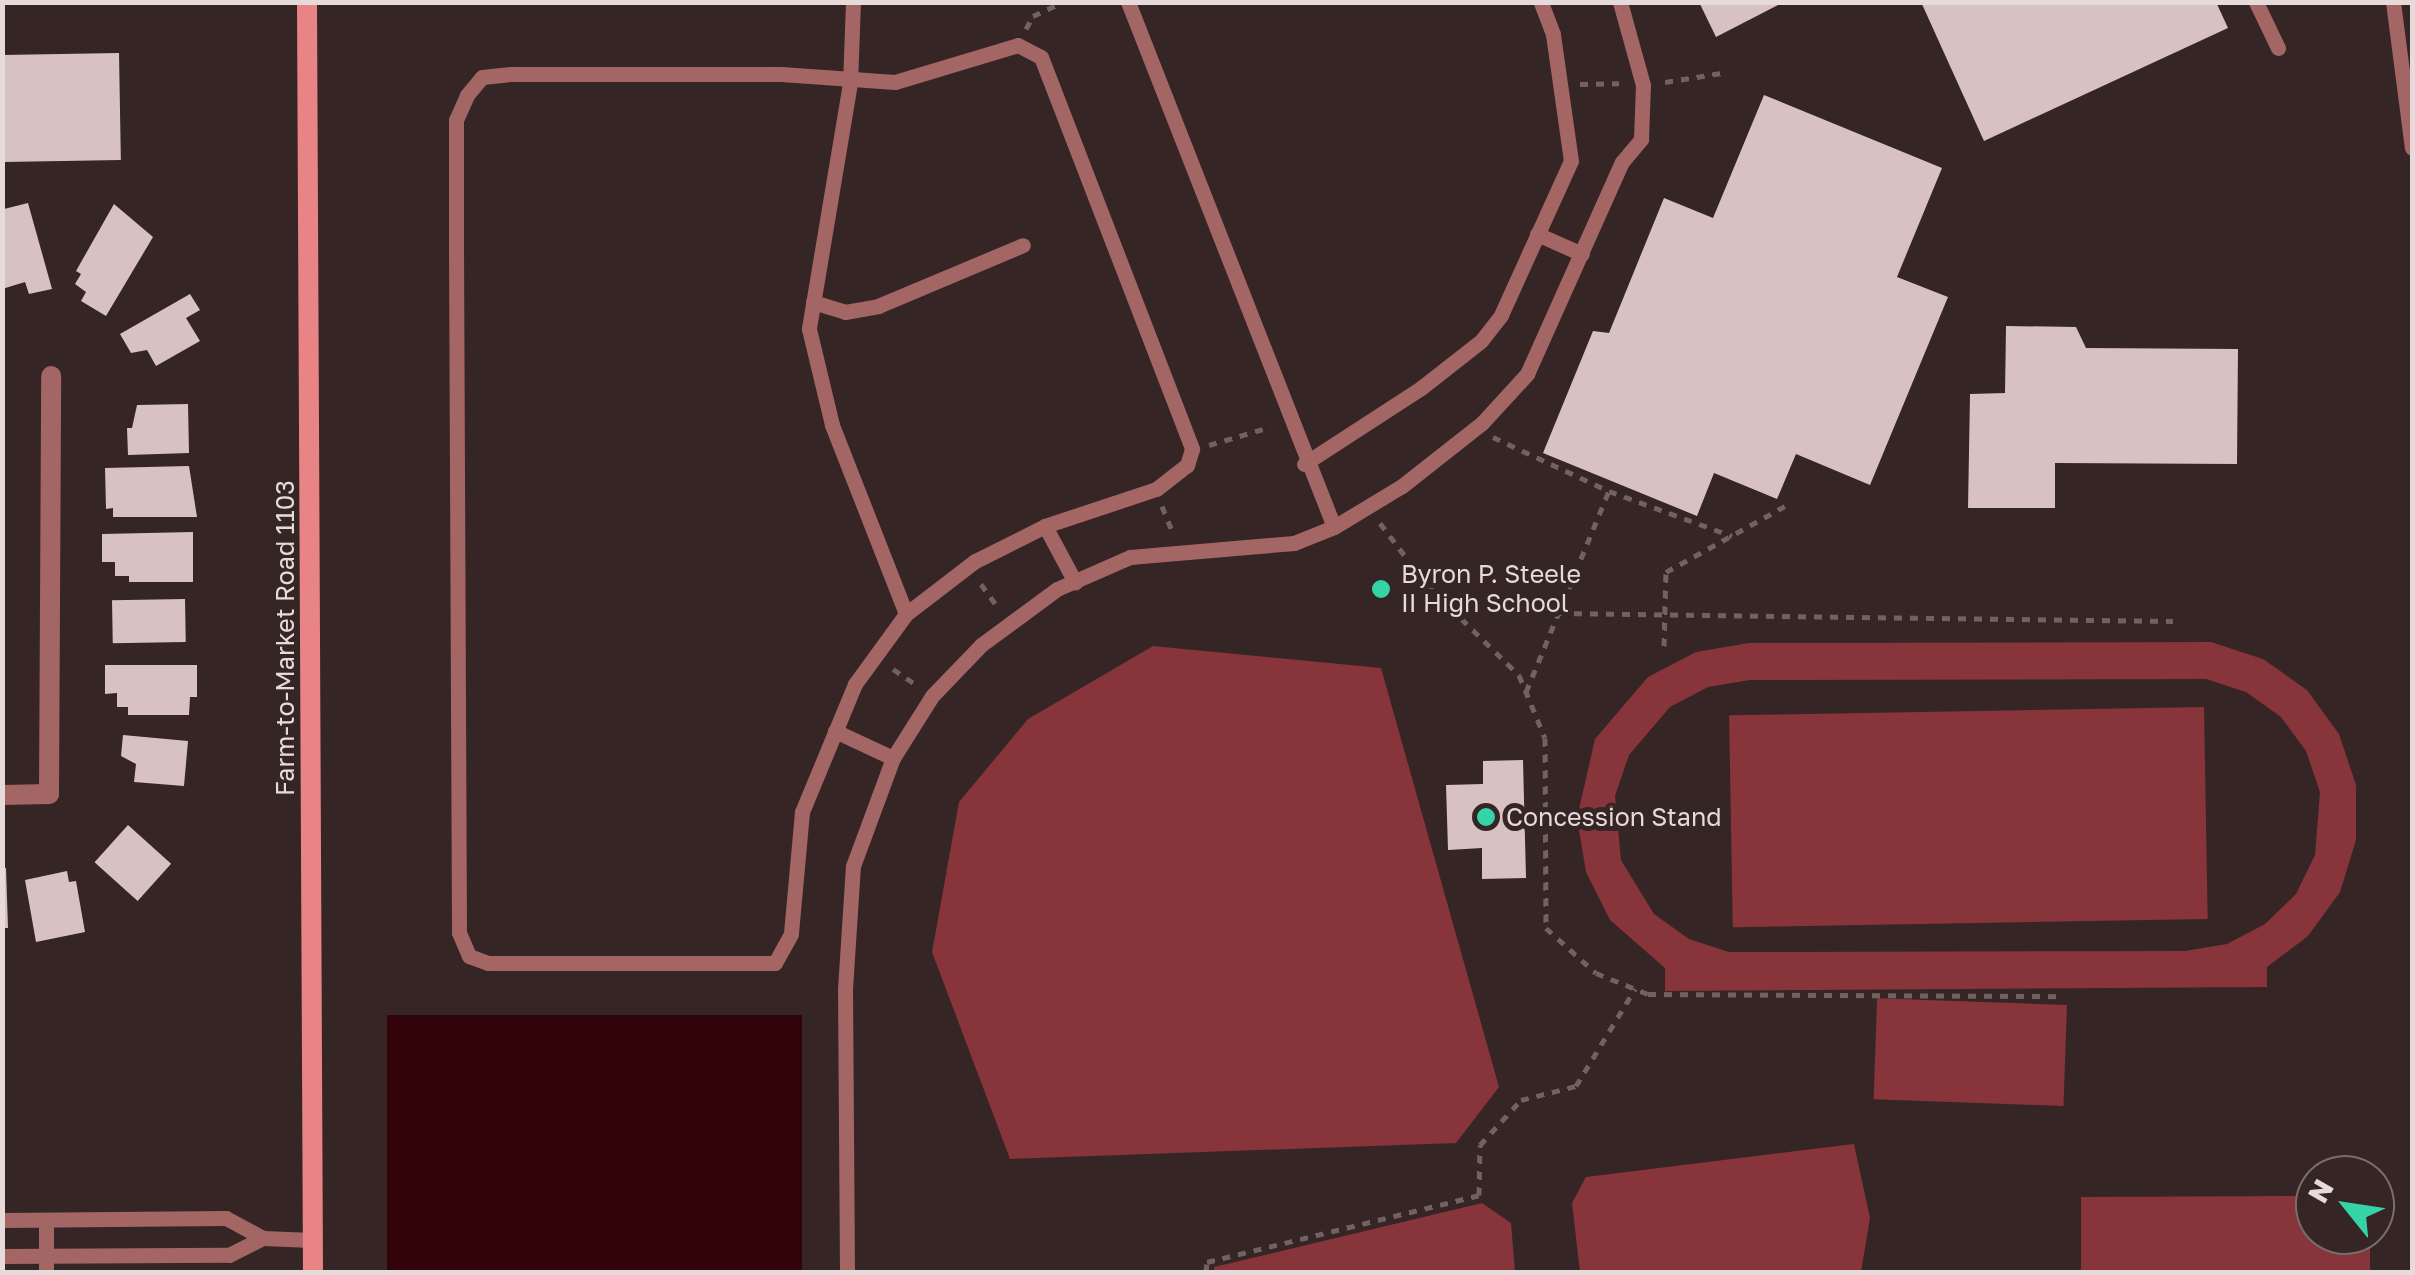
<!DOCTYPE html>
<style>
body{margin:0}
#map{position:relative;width:2415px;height:1275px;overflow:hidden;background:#362525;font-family:"Golos Text",sans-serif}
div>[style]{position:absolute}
.green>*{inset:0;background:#87343a;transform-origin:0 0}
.water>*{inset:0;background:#32040a;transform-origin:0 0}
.building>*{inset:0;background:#d8c1c1;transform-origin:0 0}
.path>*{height:5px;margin-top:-2.5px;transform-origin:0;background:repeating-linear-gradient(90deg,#716161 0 8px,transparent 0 16px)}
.service>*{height:15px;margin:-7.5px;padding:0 7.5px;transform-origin:7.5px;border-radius:7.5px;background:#a46565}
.minor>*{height:20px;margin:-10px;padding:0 10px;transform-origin:10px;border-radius:10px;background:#a46565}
.secondary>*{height:20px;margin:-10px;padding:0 10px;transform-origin:10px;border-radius:10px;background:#e88486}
.dots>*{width:28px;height:28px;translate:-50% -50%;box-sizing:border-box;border:5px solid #362525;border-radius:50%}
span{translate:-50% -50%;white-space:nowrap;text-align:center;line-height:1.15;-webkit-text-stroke:10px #362525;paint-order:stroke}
.poi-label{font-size:25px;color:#e6dada}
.left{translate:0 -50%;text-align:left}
.street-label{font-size:25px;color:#e6dada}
.frame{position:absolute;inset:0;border:5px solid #e6dada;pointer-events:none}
.north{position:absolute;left:2295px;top:1155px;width:100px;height:100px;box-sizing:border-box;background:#362525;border:2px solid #7c6d6d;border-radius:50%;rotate:300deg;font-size:28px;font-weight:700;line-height:40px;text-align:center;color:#e6dada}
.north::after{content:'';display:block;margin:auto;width:35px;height:45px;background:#35d4a7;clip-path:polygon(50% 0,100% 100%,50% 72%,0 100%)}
</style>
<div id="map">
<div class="green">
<i style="clip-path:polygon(evenodd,2211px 642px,2263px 659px,2307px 690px,2339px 734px,2356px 785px,2356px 840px,2340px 892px,2308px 936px,2267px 967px,2267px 987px,1665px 991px,1665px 968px,1610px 920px,1586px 872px,1577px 818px,1595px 739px,1648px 677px,1696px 652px,1749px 643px,2211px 642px,2206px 679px,2246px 692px,2281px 717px,2306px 751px,2320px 792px,2315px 855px,2296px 894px,2265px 924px,2227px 944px,2185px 951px,1729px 952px,1689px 939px,1654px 914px,1621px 860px,1615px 796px,1629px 755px,1670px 707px,1708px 687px,1750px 680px,2206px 679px)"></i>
<i style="clip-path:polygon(1153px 646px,1381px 668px,1499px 1087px,1456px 1143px,1010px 1159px,932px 952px,959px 802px,1028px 719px)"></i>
<i style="left:2204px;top:707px;width:212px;height:475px;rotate:89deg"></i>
<i style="left:2067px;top:1005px;width:101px;height:190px;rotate:92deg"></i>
<i style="clip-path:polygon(1854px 1144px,1870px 1218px,1861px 1272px,1580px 1272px,1572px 1203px,1586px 1177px)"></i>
<i style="clip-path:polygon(2315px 1196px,2315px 1235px,2370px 1235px,2370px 1272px,2081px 1272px,2081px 1197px)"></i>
<i style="clip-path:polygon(1482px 1203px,1511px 1223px,1515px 1272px,1214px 1272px,1214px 1267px)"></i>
</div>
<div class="water">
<i style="left:387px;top:1015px;width:415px;height:257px"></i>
</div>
<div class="building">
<i style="clip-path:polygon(1699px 2px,1784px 2px,1716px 37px)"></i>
<i style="clip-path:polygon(1921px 2px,2216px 2px,2228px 28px,1984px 141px)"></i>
<i style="left:119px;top:53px;width:107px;height:117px;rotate:89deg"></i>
<i style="clip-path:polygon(1764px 95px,1942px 168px,1897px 277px,1948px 297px,1870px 485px,1796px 454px,1777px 499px,1714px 473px,1697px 516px,1543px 453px,1593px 331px,1609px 333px,1664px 198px,1713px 218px)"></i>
<i style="clip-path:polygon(28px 203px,52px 289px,29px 294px,25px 282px,2px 289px,4px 209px)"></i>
<i style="clip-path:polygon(114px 204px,153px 237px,106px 316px,81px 301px,86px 292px,75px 284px,81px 274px,76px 271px)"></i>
<i style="clip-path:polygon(190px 294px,200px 310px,186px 318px,200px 341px,156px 366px,147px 350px,131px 353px,120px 334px)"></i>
<i style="clip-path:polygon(2006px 326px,2076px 327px,2086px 348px,2238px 349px,2237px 464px,2055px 463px,2055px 508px,1968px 508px,1970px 394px,2005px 393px)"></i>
<i style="clip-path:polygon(188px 404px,189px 453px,128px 455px,127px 428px,132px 428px,137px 405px)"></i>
<i style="clip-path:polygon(189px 466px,197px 517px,113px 517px,113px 508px,106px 509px,105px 468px)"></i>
<i style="clip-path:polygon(193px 532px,193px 582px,129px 582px,129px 576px,115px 576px,115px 562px,102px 562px,102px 534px)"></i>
<i style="left:185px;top:599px;width:43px;height:73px;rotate:89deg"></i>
<i style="clip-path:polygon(105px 665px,197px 665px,197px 697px,190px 697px,189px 715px,128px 715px,128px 707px,117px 707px,117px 693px,105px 694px)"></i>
<i style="clip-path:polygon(123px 735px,188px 741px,184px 786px,134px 782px,136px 764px,121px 756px)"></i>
<i style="clip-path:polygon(1523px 760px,1526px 878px,1482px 879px,1482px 848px,1448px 850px,1446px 785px,1483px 784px,1483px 761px)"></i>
<i style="left:128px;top:825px;width:58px;height:50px;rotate:42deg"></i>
<i style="clip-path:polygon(2px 868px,6px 868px,8px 928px,2px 928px)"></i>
<i style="clip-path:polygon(67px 871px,69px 882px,76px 881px,85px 932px,36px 942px,25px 880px)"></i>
</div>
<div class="path">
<i style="left:1026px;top:29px;width:15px;rotate:-62deg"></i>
<i style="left:1033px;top:16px;width:33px;rotate:-25deg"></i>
<i style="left:1665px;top:82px;width:57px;rotate:-9.1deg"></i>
<i style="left:1580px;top:84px;width:39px;rotate:-1deg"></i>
<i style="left:1493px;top:437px;width:128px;rotate:25deg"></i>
<i style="left:1609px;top:491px;width:131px;rotate:20.1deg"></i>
<i style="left:1209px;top:445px;width:64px;rotate:-16.4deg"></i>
<i style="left:1162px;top:506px;width:29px;rotate:68deg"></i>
<i style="left:1380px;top:523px;width:78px;rotate:52.8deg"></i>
<i style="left:1427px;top:585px;width:129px;rotate:44.4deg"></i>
<i style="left:1519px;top:675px;width:68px;rotate:67.6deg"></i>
<i style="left:1545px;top:738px;width:190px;rotate:89.7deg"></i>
<i style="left:1546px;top:928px;width:67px;rotate:42deg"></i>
<i style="left:1596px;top:973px;width:56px;rotate:22deg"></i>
<i style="left:1648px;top:994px;width:413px;rotate:0.3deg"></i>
<i style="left:981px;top:584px;width:29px;rotate:54deg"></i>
<i style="left:1558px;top:613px;width:615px;rotate:0.75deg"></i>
<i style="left:1664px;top:646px;width:74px;rotate:-88.5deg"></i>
<i style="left:1666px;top:572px;width:138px;rotate:-29deg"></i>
<i style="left:893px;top:669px;width:29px;rotate:34deg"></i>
<i style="left:1526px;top:692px;width:217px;rotate:-67.6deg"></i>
<i style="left:1206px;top:1272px;width:10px;rotate:-84deg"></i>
<i style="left:1207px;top:1262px;width:280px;rotate:-13.8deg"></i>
<i style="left:1479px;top:1195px;width:50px;rotate:-88.9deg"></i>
<i style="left:1480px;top:1145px;width:61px;rotate:-47.7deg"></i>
<i style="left:1521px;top:1100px;width:57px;rotate:-14.3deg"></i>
<i style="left:1576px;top:1086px;width:114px;rotate:-58.7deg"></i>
</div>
<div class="service">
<i style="left:853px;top:2px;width:81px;rotate:92.1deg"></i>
<i style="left:850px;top:83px;width:249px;rotate:99.5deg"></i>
<i style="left:809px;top:329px;width:99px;rotate:76.5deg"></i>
<i style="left:832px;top:425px;width:203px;rotate:68.6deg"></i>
<i style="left:2256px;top:2px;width:51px;rotate:64.4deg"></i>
<i style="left:2393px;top:2px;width:147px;rotate:82.6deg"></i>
<i style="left:1018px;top:45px;width:26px;rotate:28deg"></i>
<i style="left:1041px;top:57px;width:420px;rotate:68.9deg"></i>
<i style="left:1192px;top:449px;width:17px;rotate:107deg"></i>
<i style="left:1187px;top:465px;width:39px;rotate:142deg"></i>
<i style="left:1156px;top:489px;width:117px;rotate:161.6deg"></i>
<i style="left:1045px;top:526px;width:78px;rotate:153.4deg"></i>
<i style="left:975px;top:561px;width:87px;rotate:142.5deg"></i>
<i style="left:906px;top:614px;width:87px;rotate:126.1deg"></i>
<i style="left:855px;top:684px;width:139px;rotate:112.5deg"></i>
<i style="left:802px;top:812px;width:122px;rotate:95.2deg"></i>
<i style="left:791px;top:934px;width:33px;rotate:119deg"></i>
<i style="left:775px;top:963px;width:287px;rotate:180deg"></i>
<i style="left:488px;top:963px;width:20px;rotate:-160deg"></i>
<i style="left:469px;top:956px;width:25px;rotate:-113deg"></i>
<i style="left:459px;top:933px;width:687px;rotate:-90.25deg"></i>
<i style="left:456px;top:246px;width:126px;rotate:-90deg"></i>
<i style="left:456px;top:120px;width:27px;rotate:-66deg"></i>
<i style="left:467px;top:95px;width:23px;rotate:-50deg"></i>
<i style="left:482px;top:77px;width:30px;rotate:-6deg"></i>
<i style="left:512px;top:74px;width:269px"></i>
<i style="left:781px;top:74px;width:114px;rotate:4deg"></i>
<i style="left:895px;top:82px;width:128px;rotate:-16.7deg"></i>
<i style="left:1537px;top:234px;width:49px;rotate:24deg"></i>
<i style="left:813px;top:302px;width:34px;rotate:17deg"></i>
<i style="left:845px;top:312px;width:34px;rotate:-10deg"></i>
<i style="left:878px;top:306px;width:157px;rotate:-22.8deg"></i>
<i style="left:1304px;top:464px;width:140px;rotate:-33deg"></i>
<i style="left:1421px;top:388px;width:76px;rotate:-38.1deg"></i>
<i style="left:1481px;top:341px;width:33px;rotate:-52deg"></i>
<i style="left:1501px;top:315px;width:169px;rotate:-65.6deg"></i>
<i style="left:1571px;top:161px;width:128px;rotate:-98.1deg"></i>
<i style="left:1553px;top:34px;width:34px;rotate:-111deg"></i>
<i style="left:1045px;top:526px;width:64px;rotate:61.8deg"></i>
<i style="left:1334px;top:527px;width:79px;rotate:-31.1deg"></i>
<i style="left:1402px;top:486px;width:102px;rotate:-38.2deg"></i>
<i style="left:1482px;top:423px;width:67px;rotate:-47.4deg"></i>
<i style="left:1527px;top:374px;width:232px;rotate:-65.9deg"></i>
<i style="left:1622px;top:162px;width:30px;rotate:-50deg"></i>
<i style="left:1641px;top:139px;width:54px;rotate:-87.9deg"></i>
<i style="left:1643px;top:85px;width:86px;rotate:-105.5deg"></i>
<i style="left:835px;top:731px;width:64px;rotate:25deg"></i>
<i style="left:2px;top:1220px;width:224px;rotate:-0.5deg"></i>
<i style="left:226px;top:1218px;width:42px;rotate:28.4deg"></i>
<i style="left:263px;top:1238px;width:49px;rotate:2.3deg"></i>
<i style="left:2px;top:1256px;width:227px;rotate:-0.3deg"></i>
<i style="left:229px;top:1255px;width:38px;rotate:-27deg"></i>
<i style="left:46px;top:1272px;width:51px;rotate:-90deg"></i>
<i style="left:847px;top:1272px;width:283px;rotate:-90.4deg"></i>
<i style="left:845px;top:989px;width:123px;rotate:-86.3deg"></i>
<i style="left:853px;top:866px;width:115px;rotate:-69.7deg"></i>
<i style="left:893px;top:758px;width:73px;rotate:-57.8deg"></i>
<i style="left:932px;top:696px;width:71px;rotate:-46.1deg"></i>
<i style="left:981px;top:645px;width:94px;rotate:-36.4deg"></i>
<i style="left:1057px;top:589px;width:80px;rotate:-23.7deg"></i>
<i style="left:1130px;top:557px;width:165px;rotate:-4.9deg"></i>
<i style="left:1294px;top:543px;width:43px;rotate:-21.8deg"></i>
<i style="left:1334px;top:527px;width:564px;rotate:-111.42deg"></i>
</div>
<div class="minor">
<i style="left:2px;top:795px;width:47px;rotate:-1.2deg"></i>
<i style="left:49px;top:794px;width:418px;rotate:-89.7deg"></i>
</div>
<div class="secondary">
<i style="left:307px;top:2px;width:1270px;rotate:89.73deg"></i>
</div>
<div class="dots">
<i style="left:1381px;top:589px;background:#35d4a7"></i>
<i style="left:1486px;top:817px;background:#35d4a7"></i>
</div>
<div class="poi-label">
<span class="left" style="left:1401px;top:589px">Byron P. Steele<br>II High School</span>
<span class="left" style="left:1506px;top:817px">Concession Stand</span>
</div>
<div class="street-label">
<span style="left:285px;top:638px;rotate:-90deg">Farm-to-Market Road 1103</span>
</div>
<div class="frame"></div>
<div class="north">N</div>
</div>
